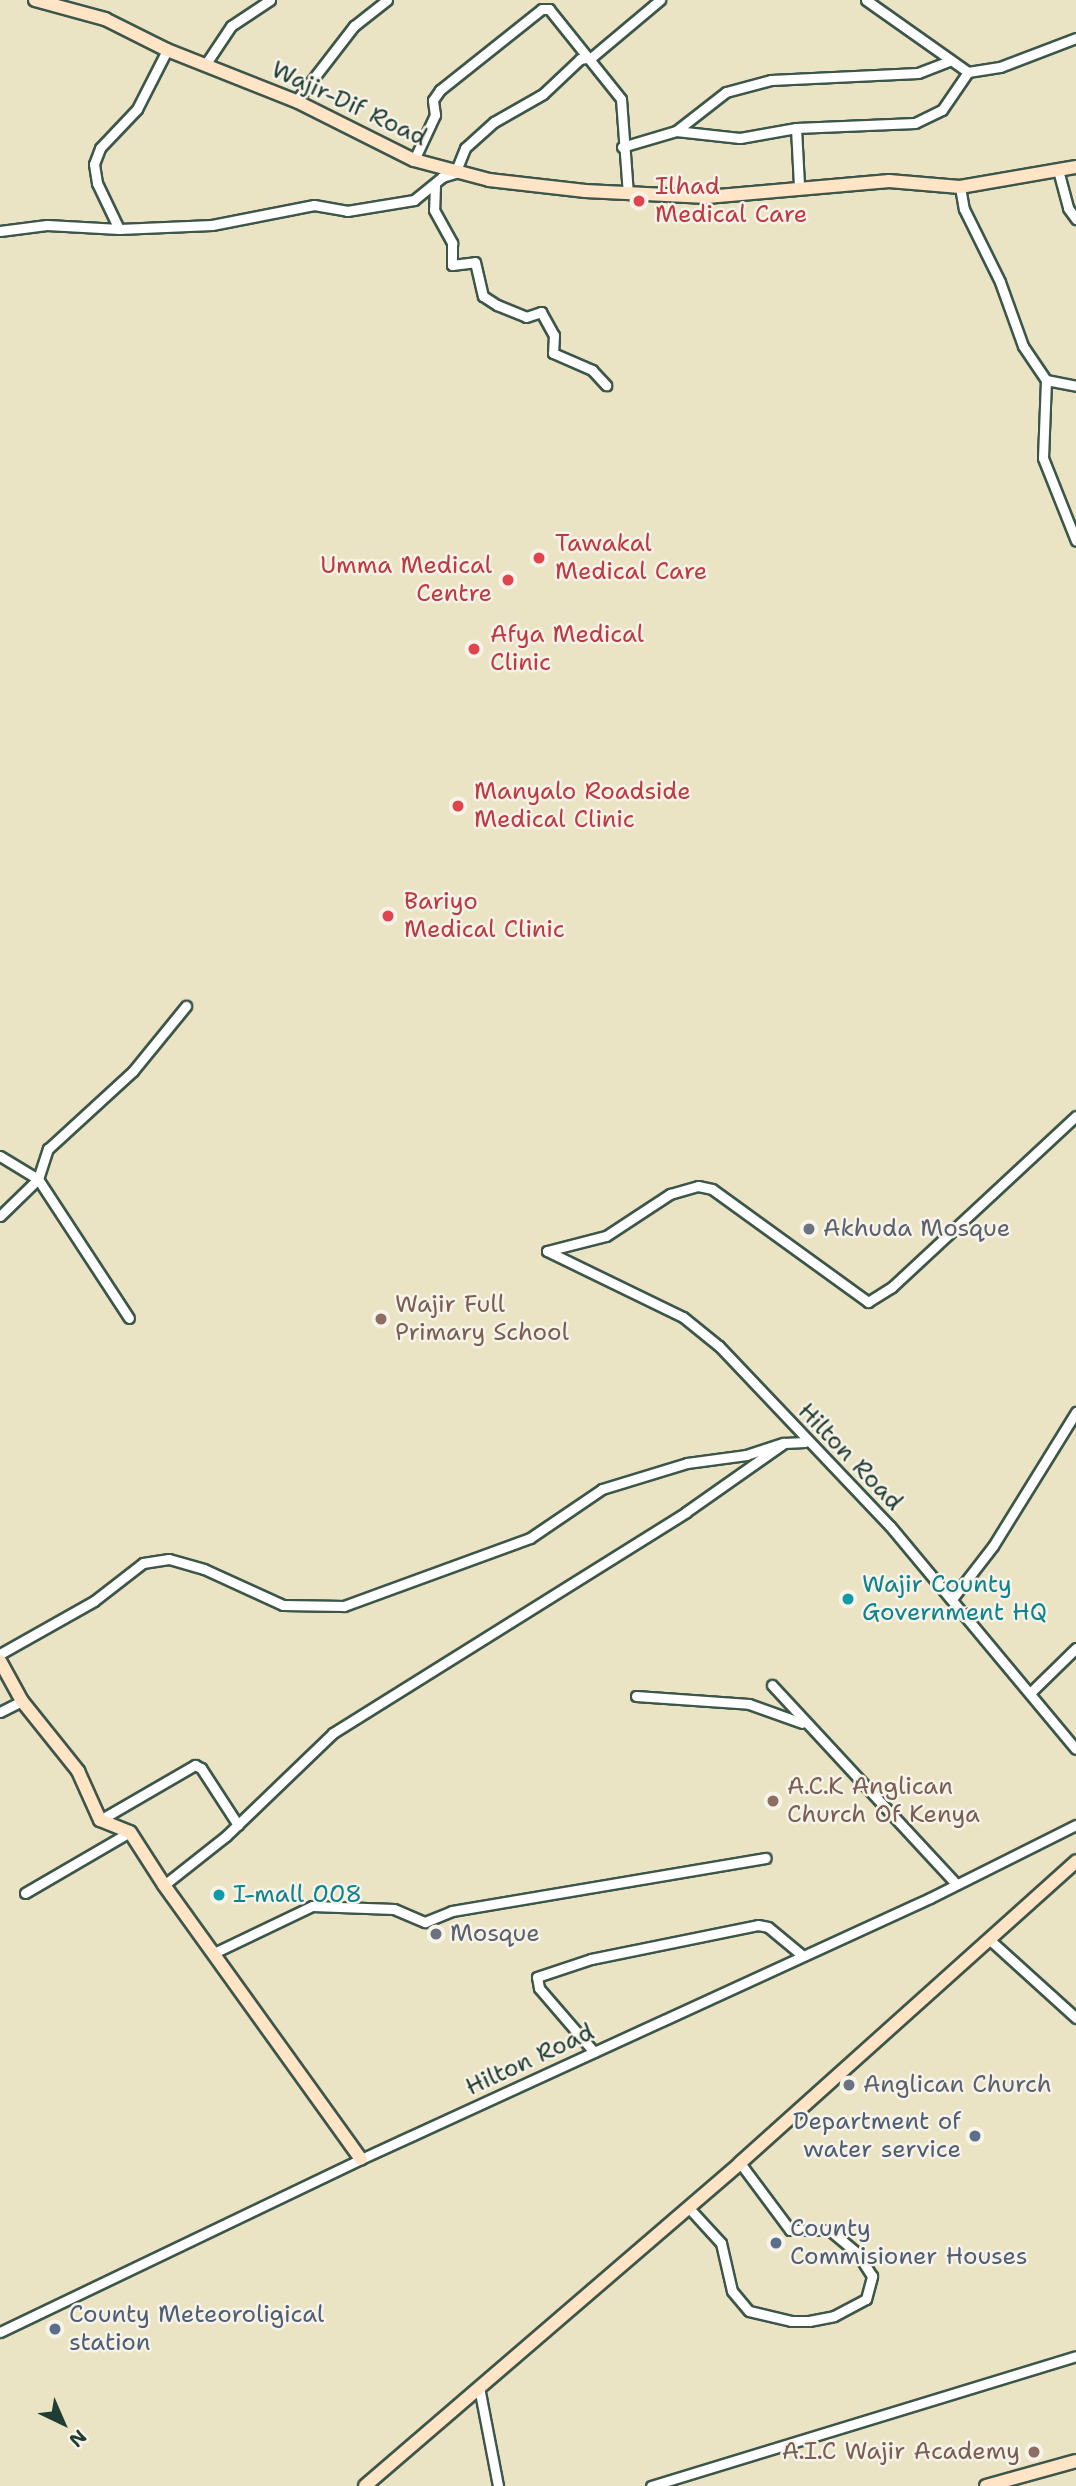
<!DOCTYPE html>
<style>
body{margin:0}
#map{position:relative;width:1076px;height:2486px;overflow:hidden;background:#eae3c4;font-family:"Shantell Sans",sans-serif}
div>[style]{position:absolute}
.roads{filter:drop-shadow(2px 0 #3d564a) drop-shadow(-2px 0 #3d564a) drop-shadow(0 2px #3d564a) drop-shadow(0 -2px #3d564a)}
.street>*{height:9px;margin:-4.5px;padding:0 4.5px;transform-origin:4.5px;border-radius:4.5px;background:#fff}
.secondary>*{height:12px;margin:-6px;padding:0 6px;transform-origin:6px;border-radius:6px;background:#ffe4c6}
.dots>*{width:19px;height:19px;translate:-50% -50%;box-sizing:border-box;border:4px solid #f7f3e8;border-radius:50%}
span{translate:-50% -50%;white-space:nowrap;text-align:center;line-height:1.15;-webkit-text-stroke:5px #f7f3e8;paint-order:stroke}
.street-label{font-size:24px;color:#1f3d34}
.health-label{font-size:24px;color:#be3a42}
.left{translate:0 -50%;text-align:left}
.right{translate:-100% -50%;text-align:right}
.worship-label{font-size:24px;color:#5b616d}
.education-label{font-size:24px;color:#785e54}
.culture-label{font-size:24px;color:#0d838f}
.service-label{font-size:24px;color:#4e5e75}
.north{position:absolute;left:28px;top:2388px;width:70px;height:70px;-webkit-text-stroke:5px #f7f3e8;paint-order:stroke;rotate:136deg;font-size:19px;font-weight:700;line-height:28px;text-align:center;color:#1f3d34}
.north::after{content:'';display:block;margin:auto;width:24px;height:32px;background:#1f3d34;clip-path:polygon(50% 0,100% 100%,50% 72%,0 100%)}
</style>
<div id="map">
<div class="roads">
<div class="street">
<i style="left:866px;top:0;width:125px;rotate:35.2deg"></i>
<i style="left:968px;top:72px;width:32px;rotate:-9deg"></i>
<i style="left:1000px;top:67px;width:81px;rotate:-20.9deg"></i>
<i style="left:207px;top:62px;width:43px;rotate:-56.3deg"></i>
<i style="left:231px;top:26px;width:47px;rotate:-33.7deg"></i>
<i style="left:296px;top:101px;width:95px;rotate:-52.3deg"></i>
<i style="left:354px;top:26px;width:42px;rotate:-38.2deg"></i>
<i style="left:796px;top:128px;width:58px;rotate:87deg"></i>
<i style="left:676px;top:131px;width:64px;rotate:6.2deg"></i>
<i style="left:740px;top:138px;width:57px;rotate:-10.1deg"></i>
<i style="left:796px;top:128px;width:119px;rotate:-2.4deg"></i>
<i style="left:915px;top:123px;width:30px;rotate:-26deg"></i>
<i style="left:942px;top:110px;width:46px;rotate:-55.6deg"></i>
<i style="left:622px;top:147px;width:56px;rotate:-16.5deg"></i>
<i style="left:676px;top:131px;width:63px;rotate:-38deg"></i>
<i style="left:726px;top:92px;width:47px;rotate:-14.9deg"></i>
<i style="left:771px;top:80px;width:147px;rotate:-2.7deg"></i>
<i style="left:918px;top:73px;width:33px;rotate:-21deg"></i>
<i style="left:414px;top:160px;width:50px;rotate:-65deg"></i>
<i style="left:435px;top:115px;width:15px;rotate:-98deg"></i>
<i style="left:433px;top:100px;width:12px;rotate:-55deg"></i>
<i style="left:440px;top:90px;width:130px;rotate:-38.5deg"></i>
<i style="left:542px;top:9px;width:7px"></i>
<i style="left:549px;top:9px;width:115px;rotate:51.3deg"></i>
<i style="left:621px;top:99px;width:95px;rotate:85.8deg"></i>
<i style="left:1058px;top:170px;width:39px;rotate:75deg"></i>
<i style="left:1068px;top:208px;width:14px;rotate:54deg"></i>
<i style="left:435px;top:185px;width:25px;rotate:92deg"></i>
<i style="left:434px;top:210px;width:38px;rotate:61deg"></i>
<i style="left:452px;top:243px;width:22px;rotate:90deg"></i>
<i style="left:452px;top:265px;width:23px;rotate:-7deg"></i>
<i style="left:475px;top:262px;width:35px;rotate:77deg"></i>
<i style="left:483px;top:296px;width:17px;rotate:33deg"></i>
<i style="left:497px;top:305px;width:31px;rotate:22deg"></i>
<i style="left:526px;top:317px;width:16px;rotate:-18deg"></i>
<i style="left:541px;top:312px;width:26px;rotate:61deg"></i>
<i style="left:554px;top:335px;width:18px;rotate:93deg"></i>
<i style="left:553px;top:353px;width:43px;rotate:23.6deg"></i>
<i style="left:592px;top:370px;width:21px;rotate:47deg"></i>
<i style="left:960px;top:187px;width:22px;rotate:80deg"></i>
<i style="left:964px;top:209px;width:81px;rotate:63.7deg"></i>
<i style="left:1000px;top:282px;width:68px;rotate:70.2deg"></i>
<i style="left:1023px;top:346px;width:41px;rotate:55.9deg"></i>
<i style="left:1046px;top:380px;width:78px;rotate:92.2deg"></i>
<i style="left:1043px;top:458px;width:89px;rotate:68.3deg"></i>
<i style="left:119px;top:229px;width:51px;rotate:-115.6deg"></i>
<i style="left:97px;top:183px;width:19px;rotate:-99deg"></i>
<i style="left:94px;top:164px;width:17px;rotate:-69deg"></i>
<i style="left:100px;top:148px;width:54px;rotate:-46.5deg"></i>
<i style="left:137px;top:109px;width:66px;rotate:-63deg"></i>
<i style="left:0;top:231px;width:47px;rotate:-7.3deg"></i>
<i style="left:47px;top:225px;width:72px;rotate:3.2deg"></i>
<i style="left:119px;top:229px;width:93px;rotate:-2.5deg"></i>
<i style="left:212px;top:225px;width:104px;rotate:-11.1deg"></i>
<i style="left:314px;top:205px;width:34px;rotate:10deg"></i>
<i style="left:347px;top:211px;width:68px;rotate:-9.3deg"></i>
<i style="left:414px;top:200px;width:36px;rotate:-39deg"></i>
<i style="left:442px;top:177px;width:14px;rotate:-17deg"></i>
<i style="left:455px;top:173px;width:27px;rotate:-68deg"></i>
<i style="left:465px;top:148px;width:39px;rotate:-42deg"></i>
<i style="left:494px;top:122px;width:56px;rotate:-29.7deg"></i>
<i style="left:543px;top:94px;width:51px;rotate:-43.4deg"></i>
<i style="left:580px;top:59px;width:12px;rotate:-9deg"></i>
<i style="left:592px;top:57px;width:89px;rotate:-40deg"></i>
<i style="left:1046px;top:380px;width:31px;rotate:11deg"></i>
<i style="left:0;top:1156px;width:44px;rotate:31.2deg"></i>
<i style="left:38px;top:1179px;width:166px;rotate:56.8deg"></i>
<i style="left:0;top:1216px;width:53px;rotate:-44.2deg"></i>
<i style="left:38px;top:1179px;width:32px;rotate:-72deg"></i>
<i style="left:48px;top:1149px;width:115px;rotate:-42.5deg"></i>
<i style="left:133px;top:1071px;width:84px;rotate:-50.8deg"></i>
<i style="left:547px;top:1251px;width:151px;rotate:25.9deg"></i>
<i style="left:683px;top:1317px;width:46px;rotate:38.9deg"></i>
<i style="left:719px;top:1346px;width:248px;rotate:46.5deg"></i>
<i style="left:890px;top:1526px;width:290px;rotate:50.2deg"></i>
<i style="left:547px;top:1251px;width:61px;rotate:-14.3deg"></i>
<i style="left:606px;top:1236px;width:77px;rotate:-33.3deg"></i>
<i style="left:670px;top:1194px;width:29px;rotate:-16deg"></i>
<i style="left:698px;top:1186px;width:14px;rotate:12deg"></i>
<i style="left:712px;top:1189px;width:193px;rotate:35.9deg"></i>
<i style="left:868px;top:1302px;width:28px;rotate:-32deg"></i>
<i style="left:892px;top:1287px;width:251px;rotate:-42.9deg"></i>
<i style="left:952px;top:1599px;width:67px;rotate:-52.3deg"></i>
<i style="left:993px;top:1546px;width:158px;rotate:-58.2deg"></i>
<i style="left:0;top:1654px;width:108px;rotate:-29.4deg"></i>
<i style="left:94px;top:1601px;width:62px;rotate:-37.8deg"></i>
<i style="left:143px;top:1563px;width:26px;rotate:-9deg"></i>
<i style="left:169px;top:1559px;width:36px;rotate:16deg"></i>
<i style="left:204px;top:1569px;width:87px;rotate:24.5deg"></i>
<i style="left:283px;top:1605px;width:61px;rotate:0.9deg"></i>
<i style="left:344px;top:1606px;width:198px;rotate:-20.1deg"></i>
<i style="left:530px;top:1538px;width:87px;rotate:-34.2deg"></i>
<i style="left:602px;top:1489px;width:89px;rotate:-17deg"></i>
<i style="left:687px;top:1463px;width:60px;rotate:-7.7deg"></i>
<i style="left:746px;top:1455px;width:40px;rotate:-18deg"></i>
<i style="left:772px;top:1685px;width:271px;rotate:47.2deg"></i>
<i style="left:1031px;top:1692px;width:63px;rotate:-44.4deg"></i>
<i style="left:636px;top:1696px;width:113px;rotate:4deg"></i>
<i style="left:749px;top:1704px;width:56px;rotate:19.7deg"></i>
<i style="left:0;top:1712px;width:25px;rotate:-27deg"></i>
<i style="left:100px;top:1820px;width:110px;rotate:-30.1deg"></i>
<i style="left:195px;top:1765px;width:7px;rotate:27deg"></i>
<i style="left:201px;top:1768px;width:68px;rotate:57deg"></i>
<i style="left:164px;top:1885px;width:79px;rotate:-38.3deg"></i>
<i style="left:226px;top:1836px;width:149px;rotate:-43.9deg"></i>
<i style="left:333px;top:1733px;width:416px;rotate:-32deg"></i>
<i style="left:686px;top:1512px;width:120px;rotate:-35.1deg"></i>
<i style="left:784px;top:1443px;width:21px;rotate:-3deg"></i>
<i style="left:25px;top:1893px;width:121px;rotate:-30.2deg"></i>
<i style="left:990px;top:1940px;width:116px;rotate:42.2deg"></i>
<i style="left:216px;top:1952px;width:106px;rotate:-25.6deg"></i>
<i style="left:312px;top:1906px;width:82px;rotate:2.1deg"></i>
<i style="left:394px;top:1909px;width:34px;rotate:23deg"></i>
<i style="left:425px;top:1922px;width:29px;rotate:-22deg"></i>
<i style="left:452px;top:1911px;width:318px;rotate:-9.6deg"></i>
<i style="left:594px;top:2052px;width:84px;rotate:-130.7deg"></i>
<i style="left:539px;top:1988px;width:11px;rotate:-100deg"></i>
<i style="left:537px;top:1977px;width:57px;rotate:-18.4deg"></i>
<i style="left:591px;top:1959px;width:170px;rotate:-11.5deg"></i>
<i style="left:758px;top:1925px;width:10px;rotate:11deg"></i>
<i style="left:768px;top:1927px;width:45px;rotate:39.6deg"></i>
<i style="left:688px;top:2207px;width:49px;rotate:47.5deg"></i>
<i style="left:721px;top:2243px;width:49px;rotate:77.1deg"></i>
<i style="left:732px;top:2291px;width:26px;rotate:50deg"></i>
<i style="left:749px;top:2311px;width:43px;rotate:13.4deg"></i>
<i style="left:791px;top:2321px;width:18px"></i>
<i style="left:809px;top:2321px;width:25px;rotate:-11deg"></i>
<i style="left:834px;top:2316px;width:36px;rotate:-28deg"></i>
<i style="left:866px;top:2299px;width:24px;rotate:-75deg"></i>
<i style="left:872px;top:2276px;width:27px;rotate:-123deg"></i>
<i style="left:857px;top:2253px;width:35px;rotate:-140deg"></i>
<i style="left:830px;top:2230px;width:40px;rotate:180deg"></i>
<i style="left:790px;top:2230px;width:84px;rotate:-126.7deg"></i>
<i style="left:0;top:2332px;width:400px;rotate:-25.6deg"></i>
<i style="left:361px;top:2159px;width:626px;rotate:-24.64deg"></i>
<i style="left:930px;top:1898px;width:163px;rotate:-26.6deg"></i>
<i style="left:479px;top:2387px;width:101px;rotate:79.1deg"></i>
<i style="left:651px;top:2486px;width:444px;rotate:-17deg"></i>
</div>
<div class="secondary">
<i style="left:35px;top:0;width:73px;rotate:15.2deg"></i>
<i style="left:105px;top:19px;width:69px;rotate:26.6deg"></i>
<i style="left:167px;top:50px;width:139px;rotate:21.6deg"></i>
<i style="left:296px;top:101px;width:132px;rotate:26.6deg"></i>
<i style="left:414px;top:160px;width:78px;rotate:14.9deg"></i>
<i style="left:489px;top:180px;width:97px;rotate:6.5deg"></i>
<i style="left:585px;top:191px;width:122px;rotate:2.8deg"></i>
<i style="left:707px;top:197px;width:183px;rotate:-5deg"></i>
<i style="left:889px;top:181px;width:71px;rotate:4.8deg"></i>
<i style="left:960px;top:187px;width:118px;rotate:-9.8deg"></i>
<i style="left:0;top:1661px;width:46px;rotate:61.2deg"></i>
<i style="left:22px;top:1701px;width:90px;rotate:51.3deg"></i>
<i style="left:78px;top:1771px;width:54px;rotate:65.8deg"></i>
<i style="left:100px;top:1820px;width:32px;rotate:22deg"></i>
<i style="left:130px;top:1832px;width:63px;rotate:57.3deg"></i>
<i style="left:164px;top:1885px;width:337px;rotate:54.3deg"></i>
<i style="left:365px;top:2486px;width:495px;rotate:-40.7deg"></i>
<i style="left:740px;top:2163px;width:452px;rotate:-41.9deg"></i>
<i style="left:986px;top:2486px;width:93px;rotate:-15.5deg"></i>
</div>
</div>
<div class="dots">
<i style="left:639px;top:201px;background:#e0444e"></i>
<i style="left:539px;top:558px;background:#e0444e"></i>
<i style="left:508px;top:580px;background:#e0444e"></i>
<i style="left:474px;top:649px;background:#e0444e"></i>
<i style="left:458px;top:806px;background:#e0444e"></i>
<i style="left:388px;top:916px;background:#e0444e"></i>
<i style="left:809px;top:1229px;background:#6b7280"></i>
<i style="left:381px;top:1319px;background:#8d6e63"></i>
<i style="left:848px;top:1599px;background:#0f9aa8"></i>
<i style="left:773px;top:1801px;background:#8d6e63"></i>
<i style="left:219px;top:1895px;background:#0f9aa8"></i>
<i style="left:436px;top:1934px;background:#6b7280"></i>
<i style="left:849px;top:2085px;background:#6b7280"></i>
<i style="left:975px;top:2136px;background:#5c6f8a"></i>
<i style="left:776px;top:2243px;background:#5c6f8a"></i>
<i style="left:55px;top:2329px;background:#5c6f8a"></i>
<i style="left:1034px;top:2452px;background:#8d6e63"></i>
</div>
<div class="street-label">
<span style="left:349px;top:104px;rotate:25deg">Wajir-Dif Road</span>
<span style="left:850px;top:1457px;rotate:46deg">Hilton Road</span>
<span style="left:530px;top:2060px;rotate:-25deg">Hilton Road</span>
</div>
<div class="health-label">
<span class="left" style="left:655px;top:201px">Ilhad<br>Medical Care</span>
<span class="left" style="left:555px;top:558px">Tawakal<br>Medical Care</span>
<span class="right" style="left:492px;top:580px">Umma Medical<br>Centre</span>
<span class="left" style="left:490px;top:649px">Afya Medical<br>Clinic</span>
<span class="left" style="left:474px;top:806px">Manyalo Roadside<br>Medical Clinic</span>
<span class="left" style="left:404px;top:916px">Bariyo<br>Medical Clinic</span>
</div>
<div class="worship-label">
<span class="left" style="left:823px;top:1229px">Akhuda Mosque</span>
<span class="left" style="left:450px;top:1934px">Mosque</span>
<span class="left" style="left:863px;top:2085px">Anglican Church</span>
</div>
<div class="education-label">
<span class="left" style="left:395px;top:1319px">Wajir Full<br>Primary School</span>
<span class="left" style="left:787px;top:1801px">A.C.K Anglican<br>Church Of Kenya</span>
<span class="right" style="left:1020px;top:2452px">A.I.C Wajir Academy</span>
</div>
<div class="culture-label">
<span class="left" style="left:862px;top:1599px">Wajir County<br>Government HQ</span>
<span class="left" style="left:233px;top:1895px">I-mall 008</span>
</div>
<div class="service-label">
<span class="right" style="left:961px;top:2136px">Department of<br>water service</span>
<span class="left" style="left:790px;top:2243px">County<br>Commisioner Houses</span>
<span class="left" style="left:69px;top:2329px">County Meteoroligical<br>station</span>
</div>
<div class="north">N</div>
</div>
